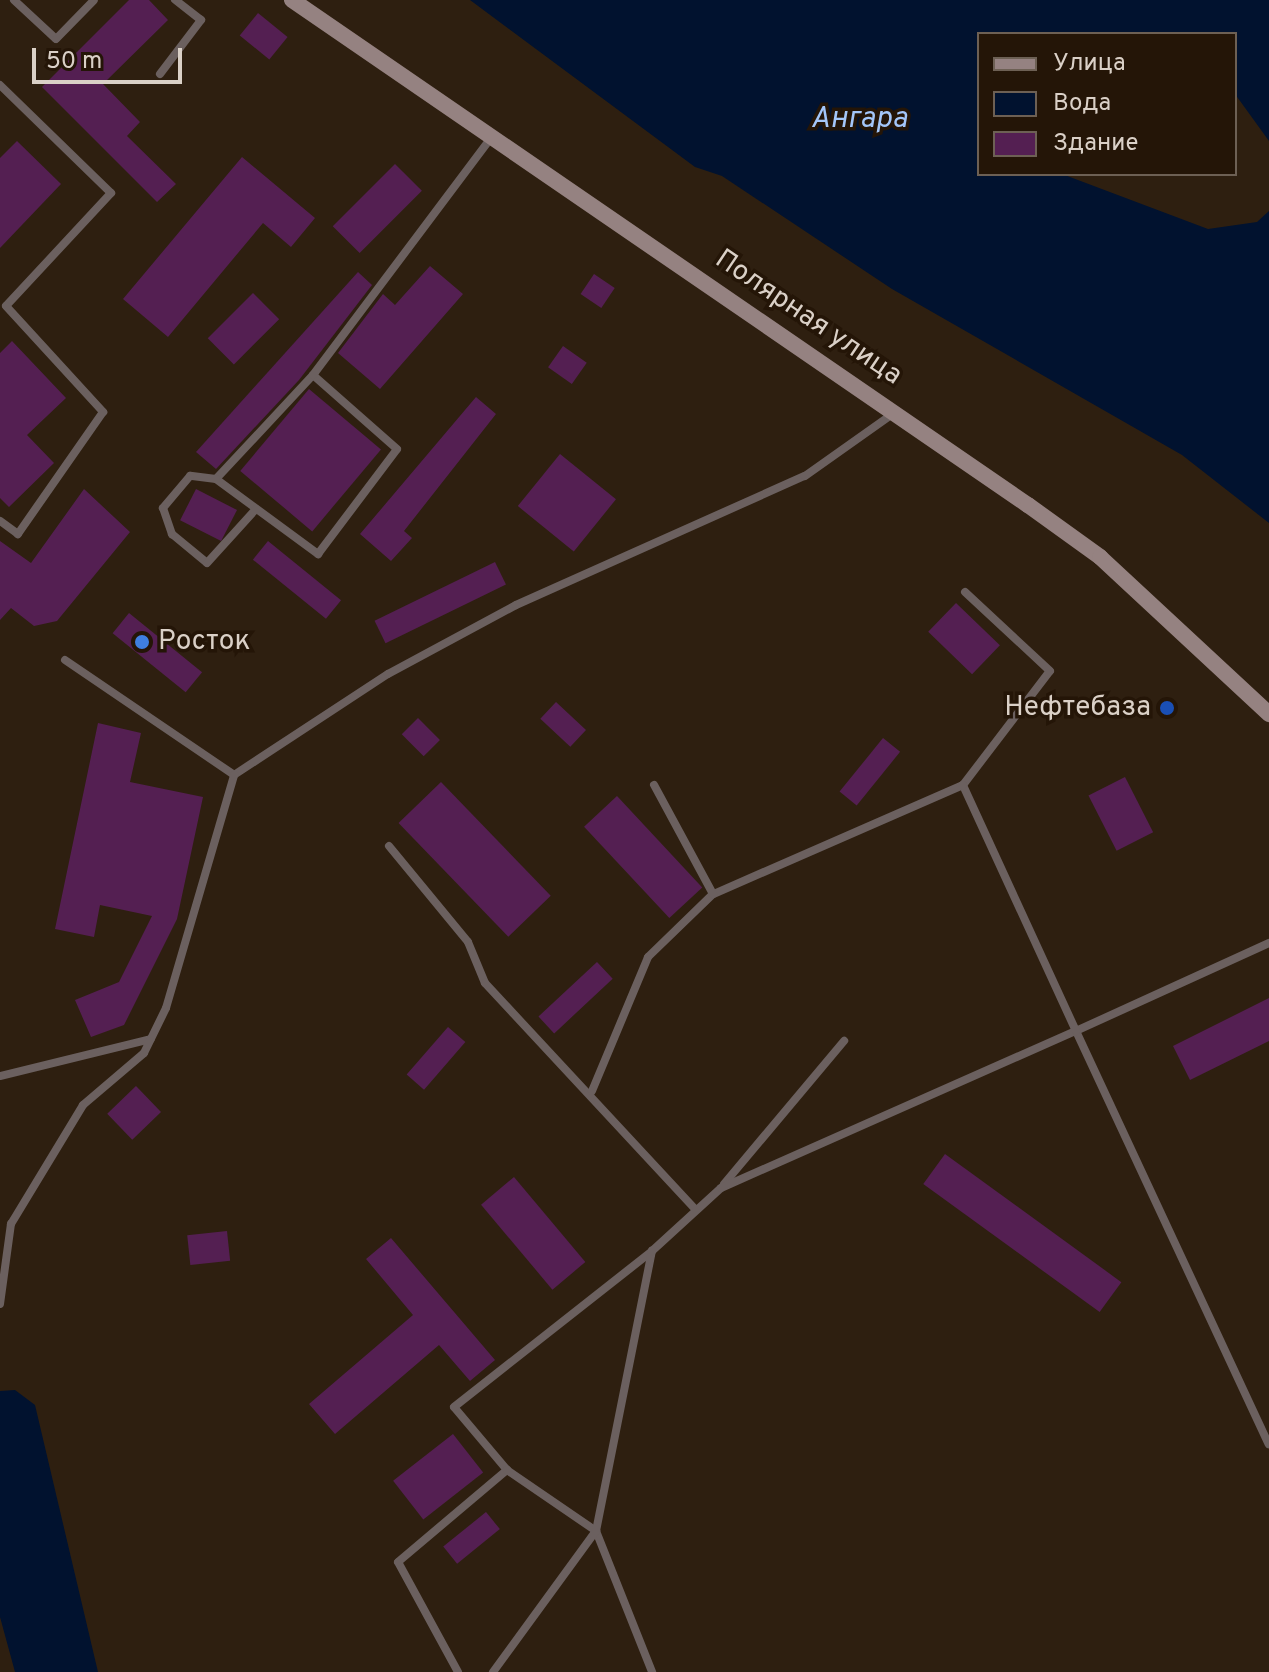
<!DOCTYPE html>
<meta charset="utf-8">
<style>
body{margin:0}
#map{position:relative;width:1269px;height:1672px;overflow:hidden;background:#2e1f10;font-family:Overpass,sans-serif}
div>[style]{position:absolute}
.water>*{inset:0;background:#01122f}
.building>*{inset:0;background:#541f52;transform-origin:0 0}
.service>*{height:8px;margin:-4px;padding:0 4px;transform-origin:4px;border-radius:4px;background:#6b605f}
.secondary>*{height:16px;margin:-8px;padding:0 8px;transform-origin:8px;border-radius:8px;background:#958281}
.dots>*{width:22px;height:22px;translate:-50% -50%;box-sizing:border-box;border:4px solid #241507;border-radius:50%}
span{translate:-50% -50%;white-space:nowrap;text-align:center;line-height:1.15;-webkit-text-stroke:7px #241507;paint-order:stroke}
.street-label{font-size:28px;color:#dad0c7}
.poi-label{font-size:28px;color:#dad0c7}
.left{translate:0 -50%;text-align:left}
.right{translate:-100% -50%;text-align:right}
.water-label{font-size:30px;color:#a3c6f9;font-style:italic}
.legend{position:absolute;left:977px;top:32px;width:260px;height:144px;box-sizing:border-box;background:#241507;border:2px solid #6d6054;margin:0;padding:10px 14px;list-style:none;font-size:24px;color:#dad0c7}
.legend li{display:flex;align-items:center;gap:16px;height:40px}
.legend b{width:40px;border:2px solid #6d6054}
.scale{position:absolute;left:32px;top:48px;width:150px;height:36px;box-sizing:border-box;border:4px solid #dad0c7;border-top:0;padding-left:10px;font-size:24px;line-height:28px;white-space:nowrap;color:#dad0c7;-webkit-text-stroke:6px #241507;paint-order:stroke}
</style>
<div id="map">
<div class="water">
<i style="clip-path:polygon(470px 0,1269px 0,1269px 141px,1235px 94px,1235px 34px,979px 34px,979px 174px,1062px 174px,1208px 229px,1257px 222px,1269px 211px,1269px 523px,1182px 455px,892px 289px,722px 176px,695px 167px)"></i>
<i style="clip-path:polygon(15px 1390px,35px 1405px,98px 1672px,15px 1672px,0 1617px,0 1391px)"></i>
</div>
<div class="building">
<i style="clip-path:polygon(129px 0,149px 0,168px 20px,103px 84px,140px 122px,127px 136px,176px 184px,157px 202px,42px 87px)"></i>
<i style="left:258px;top:13px;width:38px;height:29px;rotate:39deg"></i>
<i style="clip-path:polygon(17px 141px,61px 184px,0 248px,0 158px)"></i>
<i style="clip-path:polygon(242px 157px,315px 218px,291px 247px,263px 223px,168px 337px,123px 299px)"></i>
<i style="left:395px;top:164px;width:38px;height:88px;rotate:45deg"></i>
<i style="clip-path:polygon(430px 266px,463px 294px,380px 389px,338px 353px,383px 294px,395px 305px)"></i>
<i style="clip-path:polygon(358px 272px,372px 285px,299px 380px,216px 469px,196px 452px)"></i>
<i style="left:594px;top:274px;width:25px;height:24px;rotate:34deg"></i>
<i style="left:253px;top:293px;width:37px;height:64px;rotate:45deg"></i>
<i style="clip-path:polygon(12px 341px,66px 398px,27px 435px,54px 463px,9px 507px,0 498px,0 353px)"></i>
<i style="left:563px;top:346px;width:29px;height:26px;rotate:35deg"></i>
<i style="left:309px;top:389px;width:94px;height:107px;rotate:40deg"></i>
<i style="clip-path:polygon(476px 397px,496px 414px,404px 531px,412px 538px,391px 561px,360px 534px)"></i>
<i style="left:560px;top:454px;width:72px;height:67px;rotate:39deg"></i>
<i style="clip-path:polygon(84px 489px,130px 532px,57px 621px,34px 626px,11px 608px,0 620px,0 541px,31px 563px)"></i>
<i style="left:196px;top:489px;width:46px;height:35px;rotate:27deg"></i>
<i style="left:268px;top:541px;width:94px;height:24px;rotate:39deg"></i>
<i style="left:495px;top:562px;width:25px;height:134px;rotate:64deg"></i>
<i style="left:956px;top:603px;width:61px;height:40px;rotate:44deg"></i>
<i style="left:129px;top:613px;width:94px;height:26px;rotate:39deg"></i>
<i style="left:556px;top:702px;width:41px;height:23px;rotate:43deg"></i>
<i style="left:418px;top:718px;width:31px;height:23px;rotate:45deg"></i>
<i style="clip-path:polygon(98px 723px,141px 733px,130px 782px,203px 797px,177px 919px,124px 1025px,91px 1037px,75px 1000px,119px 982px,152px 916px,100px 905px,94px 937px,55px 929px)"></i>
<i style="left:883px;top:738px;width:22px;height:69px;rotate:39deg"></i>
<i style="left:1125px;top:777px;width:62px;height:41px;rotate:63deg"></i>
<i style="left:441px;top:782px;width:158px;height:59px;rotate:46deg"></i>
<i style="left:617px;top:796px;width:125px;height:45px;rotate:47deg"></i>
<i style="left:597px;top:962px;width:23px;height:80px;rotate:47deg"></i>
<i style="clip-path:polygon(1269px 998px,1269px 1041px,1190px 1080px,1173px 1046px)"></i>
<i style="left:448px;top:1027px;width:23px;height:63px;rotate:41deg"></i>
<i style="left:136px;top:1086px;width:36px;height:40px;rotate:46deg"></i>
<i style="left:945px;top:1154px;width:218px;height:37px;rotate:36deg"></i>
<i style="left:514px;top:1177px;width:111px;height:43px;rotate:50deg"></i>
<i style="left:227px;top:1231px;width:30px;height:40px;rotate:84deg"></i>
<i style="clip-path:polygon(391px 1238px,495px 1360px,470px 1381px,439px 1345px,335px 1434px,309px 1404px,413px 1315px,366px 1259px)"></i>
<i style="left:453px;top:1434px;width:49px;height:76px;rotate:52deg"></i>
<i style="left:486px;top:1512px;width:22px;height:55px;rotate:51deg"></i>
</div>
<div class="service">
<i style="left:14px;top:0;width:57px;rotate:42.9deg"></i>
<i style="left:56px;top:39px;width:54px;rotate:-45.7deg"></i>
<i style="left:160px;top:74px;width:68px;rotate:-52.8deg"></i>
<i style="left:201px;top:20px;width:33px;rotate:-142deg"></i>
<i style="left:0;top:85px;width:155px;rotate:44.2deg"></i>
<i style="left:111px;top:193px;width:154px;rotate:132.9deg"></i>
<i style="left:6px;top:306px;width:144px;rotate:47.5deg"></i>
<i style="left:103px;top:412px;width:149px;rotate:124.9deg"></i>
<i style="left:18px;top:534px;width:22px;rotate:-144deg"></i>
<i style="left:313px;top:375px;width:142px;rotate:133deg"></i>
<i style="left:216px;top:479px;width:127px;rotate:36.3deg"></i>
<i style="left:318px;top:554px;width:131px;rotate:-53deg"></i>
<i style="left:397px;top:449px;width:112px;rotate:-138.6deg"></i>
<i style="left:313px;top:375px;width:298px;rotate:-53.1deg"></i>
<i style="left:216px;top:479px;width:26px;rotate:-173deg"></i>
<i style="left:190px;top:476px;width:42px;rotate:130.2deg"></i>
<i style="left:163px;top:508px;width:28px;rotate:71deg"></i>
<i style="left:172px;top:534px;width:45px;rotate:39.6deg"></i>
<i style="left:207px;top:563px;width:73px;rotate:-47.8deg"></i>
<i style="left:65px;top:660px;width:204px;rotate:34.2deg"></i>
<i style="left:234px;top:775px;width:184px;rotate:-33.3deg"></i>
<i style="left:388px;top:674px;width:145px;rotate:-28.3deg"></i>
<i style="left:516px;top:605px;width:316px;rotate:-24.1deg"></i>
<i style="left:805px;top:476px;width:109px;rotate:-35.3deg"></i>
<i style="left:963px;top:785px;width:143px;rotate:-52.7deg"></i>
<i style="left:1050px;top:671px;width:116px;rotate:-137.1deg"></i>
<i style="left:389px;top:846px;width:124px;rotate:50.5deg"></i>
<i style="left:468px;top:942px;width:44px;rotate:67.5deg"></i>
<i style="left:485px;top:983px;width:307px;rotate:47.1deg"></i>
<i style="left:1269px;top:943px;width:212px;rotate:155.5deg"></i>
<i style="left:1076px;top:1031px;width:456px;rotate:65deg"></i>
<i style="left:0;top:1076px;width:155px;rotate:-13.8deg"></i>
<i style="left:592px;top:1091px;width:145px;rotate:-67.3deg"></i>
<i style="left:648px;top:957px;width:91px;rotate:-44.1deg"></i>
<i style="left:724px;top:1184px;width:187px;rotate:-50deg"></i>
<i style="left:0;top:1304px;width:81px;rotate:-82.2deg"></i>
<i style="left:11px;top:1224px;width:139px;rotate:-58.8deg"></i>
<i style="left:83px;top:1105px;width:80px;rotate:-40.4deg"></i>
<i style="left:144px;top:1053px;width:50px;rotate:-63.9deg"></i>
<i style="left:166px;top:1008px;width:243px;rotate:-73.7deg"></i>
<i style="left:507px;top:1470px;width:82px;rotate:-130.1deg"></i>
<i style="left:454px;top:1407px;width:252px;rotate:-38.2deg"></i>
<i style="left:458px;top:1672px;width:125px;rotate:-118.6deg"></i>
<i style="left:398px;top:1562px;width:143px;rotate:-40.2deg"></i>
<i style="left:507px;top:1470px;width:108px;rotate:34.4deg"></i>
<i style="left:596px;top:1531px;width:152px;rotate:68.3deg"></i>
<i style="left:493px;top:1672px;width:175px;rotate:-53.9deg"></i>
<i style="left:596px;top:1531px;width:286px;rotate:-78.7deg"></i>
<i style="left:652px;top:1251px;width:93px;rotate:-42.4deg"></i>
<i style="left:721px;top:1188px;width:388px;rotate:-23.9deg"></i>
<i style="left:1076px;top:1031px;width:271px;rotate:-114.7deg"></i>
<i style="left:963px;top:785px;width:273px;rotate:156.4deg"></i>
<i style="left:713px;top:894px;width:124px;rotate:-118.4deg"></i>
</div>
<div class="secondary">
<i style="left:292px;top:0;width:893px;rotate:34.46deg"></i>
<i style="left:1028px;top:505px;width:89px;rotate:35.8deg"></i>
<i style="left:1100px;top:557px;width:231px;rotate:42.9deg"></i>
</div>
<div class="dots">
<i style="left:142px;top:642px;background:#3f7fe0"></i>
<i style="left:1167px;top:708px;background:#1a4fb4"></i>
</div>
<div class="street-label">
<span style="left:808px;top:318px;rotate:34deg">Полярная улица</span>
</div>
<div class="poi-label">
<span class="left" style="left:158px;top:642px">Росток</span>
<span class="right" style="left:1151px;top:708px">Нефтебаза</span>
</div>
<div class="water-label">
<span style="left:859px;top:120px">Ангара</span>
</div>
<ul class="legend">
<li><b style="height:10px;background:#958281"></b>Улица</li>
<li><b style="height:22px;background:#01122f"></b>Вода</li>
<li><b style="height:22px;background:#541f52"></b>Здание</li>
</ul>
<div class="scale">50 m</div>
</div>
